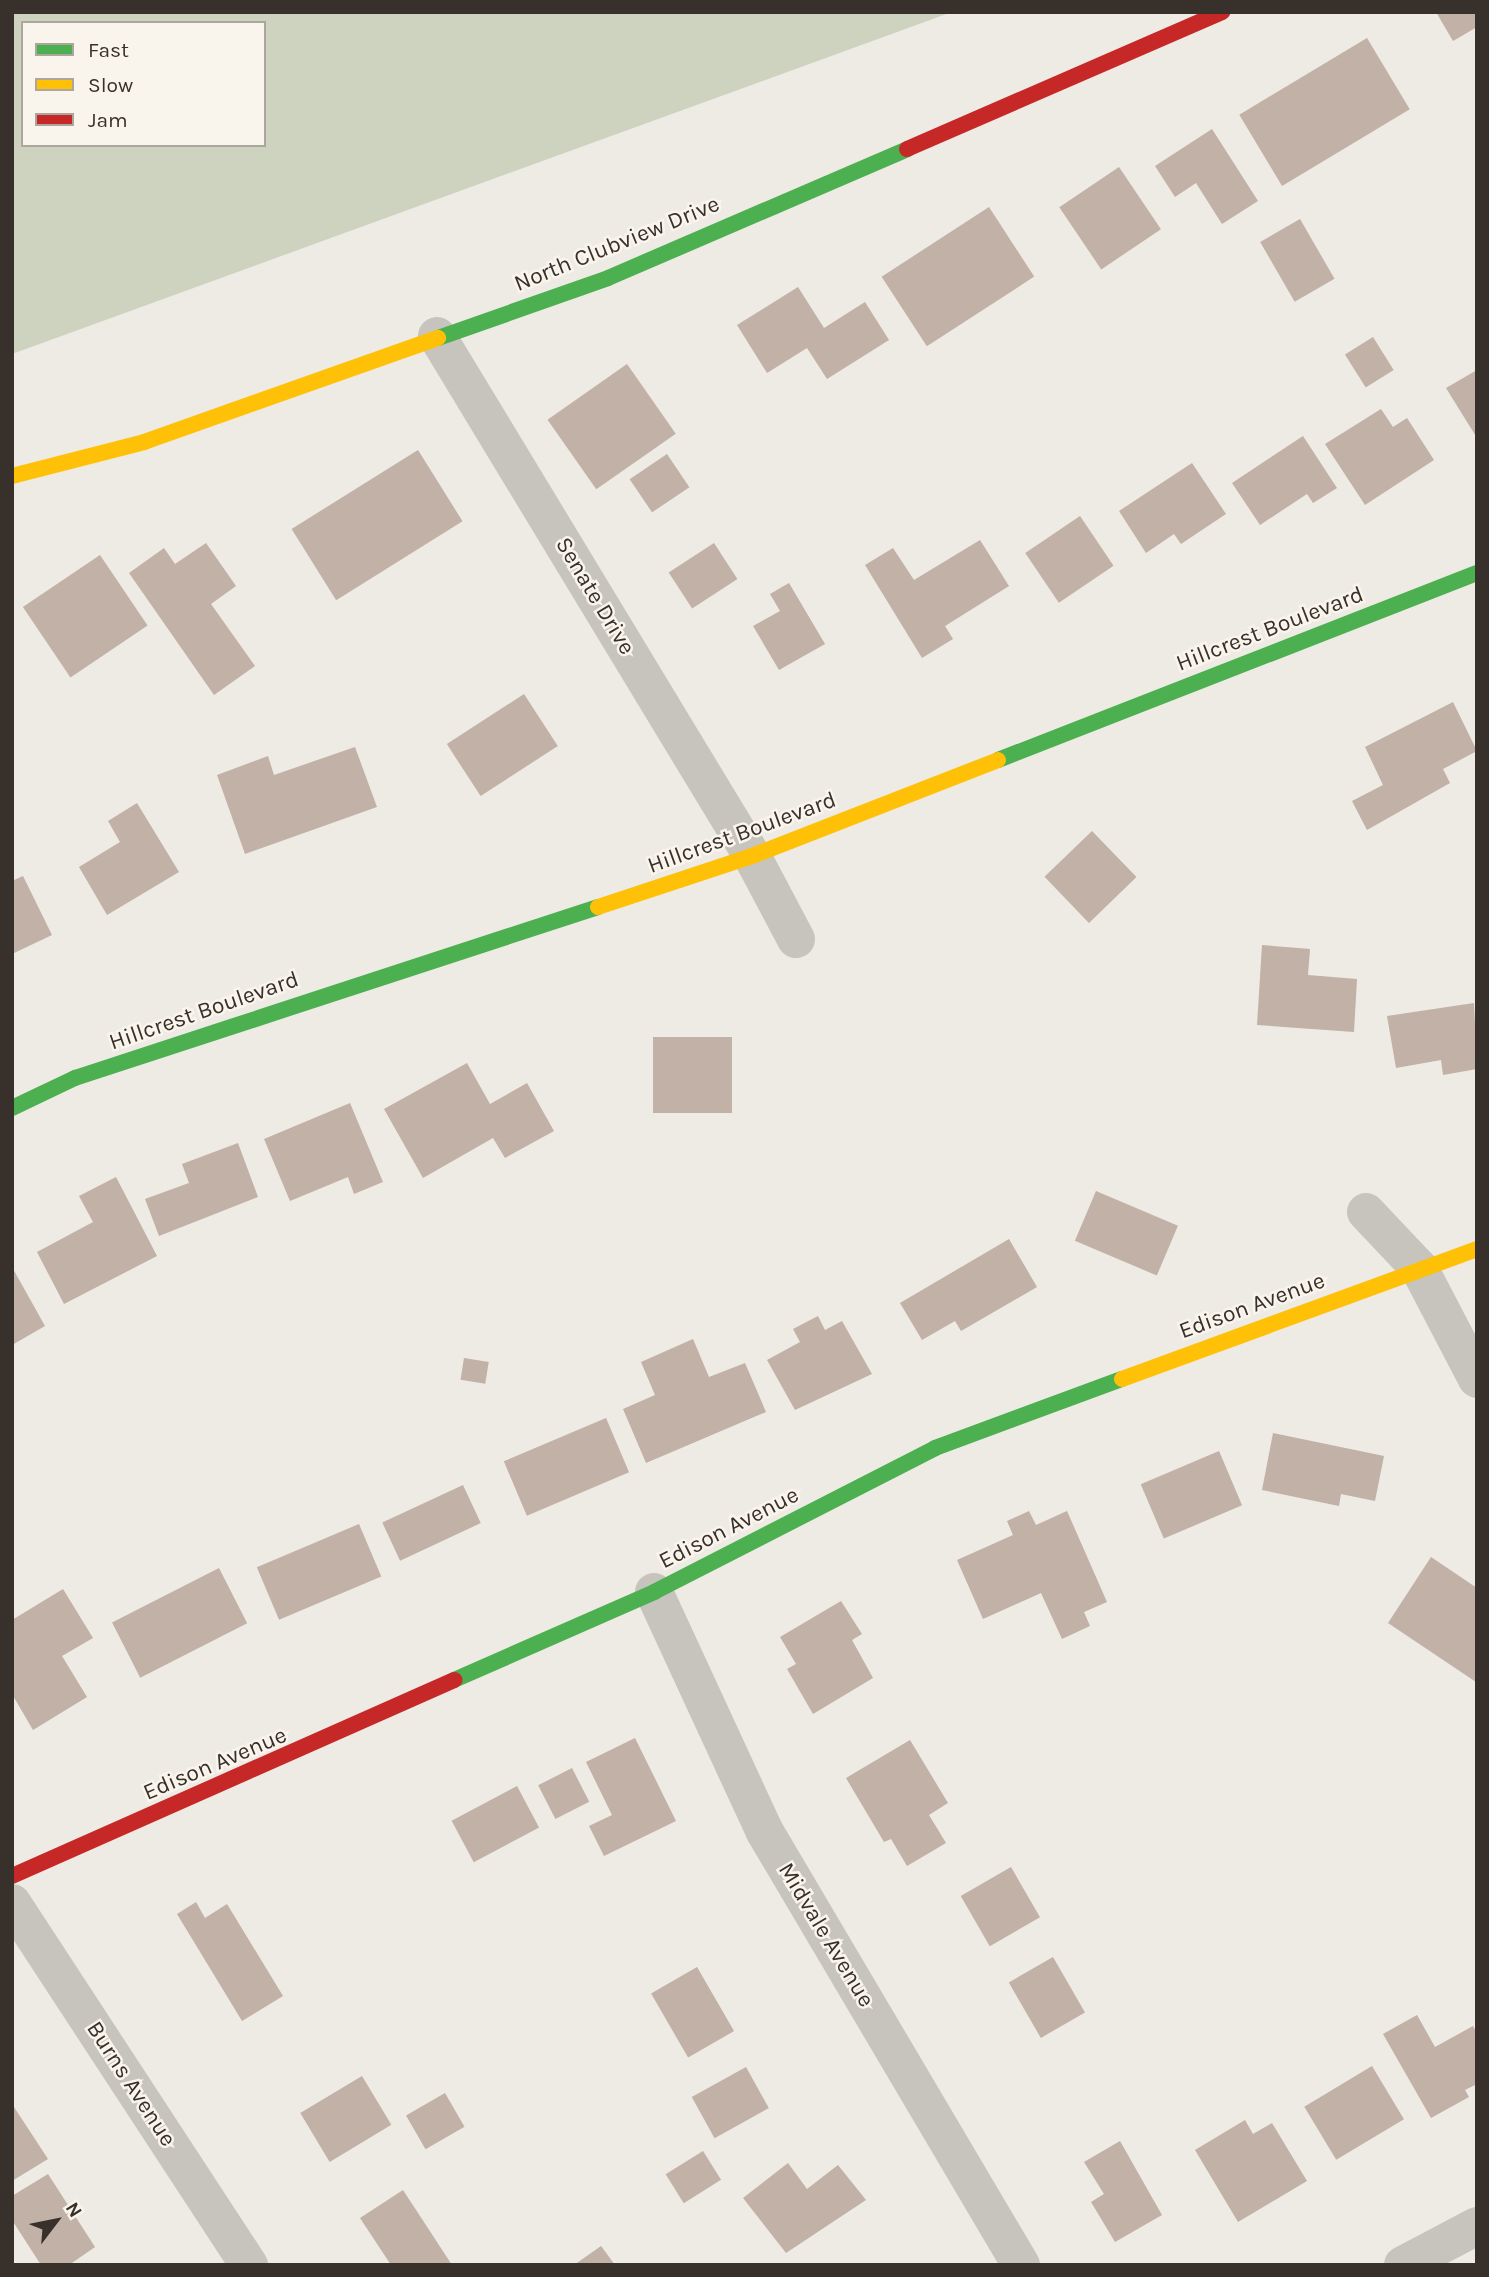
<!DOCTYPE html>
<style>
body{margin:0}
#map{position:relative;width:1489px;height:2277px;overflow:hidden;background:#eeeae4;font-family:Karla,sans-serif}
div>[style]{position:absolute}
.green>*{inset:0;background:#cdd3bf}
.building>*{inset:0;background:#c1b1a6;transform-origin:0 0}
.street>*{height:38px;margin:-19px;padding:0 19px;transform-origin:19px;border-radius:19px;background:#c7c3bd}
.fast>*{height:16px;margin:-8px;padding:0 8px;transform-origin:8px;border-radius:8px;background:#4caf50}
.slow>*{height:16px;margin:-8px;padding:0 8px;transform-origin:8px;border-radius:8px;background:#ffc107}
.jam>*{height:16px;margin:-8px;padding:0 8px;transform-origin:8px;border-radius:8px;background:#c62828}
span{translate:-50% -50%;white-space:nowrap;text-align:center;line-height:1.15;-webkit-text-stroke:5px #faf5ec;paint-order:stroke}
.street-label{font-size:23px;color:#38302a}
.frame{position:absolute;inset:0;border:14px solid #38302a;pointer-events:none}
.legend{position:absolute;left:21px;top:21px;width:245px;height:126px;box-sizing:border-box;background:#faf5ec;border:2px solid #aca69e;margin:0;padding:9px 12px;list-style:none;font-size:21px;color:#38302a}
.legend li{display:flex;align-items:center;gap:14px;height:35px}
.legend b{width:35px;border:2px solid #aca69e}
.north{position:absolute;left:21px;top:2186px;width:70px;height:70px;-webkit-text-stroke:5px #faf5ec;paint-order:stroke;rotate:58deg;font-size:19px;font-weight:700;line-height:28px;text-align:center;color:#38302a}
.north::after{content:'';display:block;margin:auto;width:24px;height:32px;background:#38302a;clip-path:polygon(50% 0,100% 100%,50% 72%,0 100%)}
</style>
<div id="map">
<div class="green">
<i style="clip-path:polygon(evenodd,12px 12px,952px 12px,12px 354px,12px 12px,23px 23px,264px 23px,264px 145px,23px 145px,23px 23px)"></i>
</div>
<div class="building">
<i style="clip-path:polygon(1436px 12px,1477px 12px,1477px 27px,1453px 41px)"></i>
<i style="left:1367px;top:38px;width:83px;height:149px;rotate:59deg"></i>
<i style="clip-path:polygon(1212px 129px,1258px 201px,1222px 224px,1196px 183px,1175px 197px,1155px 166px)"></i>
<i style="left:1119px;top:167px;width:75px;height:72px;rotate:56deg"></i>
<i style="left:989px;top:207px;width:83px;height:128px;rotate:57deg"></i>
<i style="left:1300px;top:219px;width:69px;height:46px;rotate:60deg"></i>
<i style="clip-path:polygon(798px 287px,824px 328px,865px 302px,889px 340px,827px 379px,807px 348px,767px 373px,737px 325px)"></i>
<i style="left:1373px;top:337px;width:39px;height:33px;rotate:58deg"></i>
<i style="left:627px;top:364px;width:85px;height:97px;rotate:55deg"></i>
<i style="clip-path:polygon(1477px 370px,1477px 438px,1446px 388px)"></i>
<i style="clip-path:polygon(1381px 409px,1393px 427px,1407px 418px,1434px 460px,1365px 505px,1325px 444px)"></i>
<i style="clip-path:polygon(1303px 436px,1337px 488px,1313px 503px,1307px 494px,1260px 525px,1232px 483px)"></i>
<i style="left:418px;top:450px;width:84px;height:149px;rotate:58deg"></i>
<i style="left:667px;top:454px;width:40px;height:45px;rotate:56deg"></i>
<i style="clip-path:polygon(1192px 463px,1226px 514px,1181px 544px,1174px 534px,1146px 553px,1119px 511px)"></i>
<i style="left:1080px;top:516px;width:60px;height:66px;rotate:56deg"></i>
<i style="clip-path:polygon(980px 540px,1009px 586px,945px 626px,953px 639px,922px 658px,865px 565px,893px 548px,914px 580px)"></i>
<i style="clip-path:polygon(206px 543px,236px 586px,211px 604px,255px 666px,214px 695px,129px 573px,164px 548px,175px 564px)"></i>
<i style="left:714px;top:543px;width:43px;height:54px;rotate:57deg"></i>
<i style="left:100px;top:555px;width:85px;height:93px;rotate:56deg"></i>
<i style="clip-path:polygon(789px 583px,825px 644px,779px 670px,753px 626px,780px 611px,770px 594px)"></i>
<i style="left:524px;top:694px;width:62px;height:92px;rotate:57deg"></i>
<i style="clip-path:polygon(1453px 702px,1477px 751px,1443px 769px,1450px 783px,1367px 830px,1352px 801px,1383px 785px,1365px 747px)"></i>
<i style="clip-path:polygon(355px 747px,377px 807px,245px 854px,217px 775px,268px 756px,274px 775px)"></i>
<i style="clip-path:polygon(137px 803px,179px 872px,107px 915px,79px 867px,120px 842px,108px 821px)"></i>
<i style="left:1092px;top:831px;width:64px;height:66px;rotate:46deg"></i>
<i style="clip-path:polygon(23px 876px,52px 935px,12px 954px,12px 881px)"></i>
<i style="clip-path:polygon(1262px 945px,1310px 949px,1308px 975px,1357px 979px,1354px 1032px,1257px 1025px)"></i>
<i style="clip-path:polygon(1474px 1003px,1477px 1069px,1443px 1075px,1441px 1060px,1396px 1068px,1387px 1016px)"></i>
<i style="left:653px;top:1037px;width:79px;height:76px"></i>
<i style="clip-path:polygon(467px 1063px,490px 1104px,527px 1083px,554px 1131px,505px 1158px,493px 1138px,423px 1178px,384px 1109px)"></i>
<i style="clip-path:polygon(350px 1103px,383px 1182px,354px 1194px,348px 1177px,290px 1201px,264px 1139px)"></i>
<i style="clip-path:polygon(238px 1143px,258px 1197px,159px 1236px,145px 1199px,189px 1183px,182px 1164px)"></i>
<i style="clip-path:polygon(116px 1177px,157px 1256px,64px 1304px,37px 1252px,93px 1222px,79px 1196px)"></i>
<i style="left:1096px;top:1191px;width:89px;height:54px;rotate:23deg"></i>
<i style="clip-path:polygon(1009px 1239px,1037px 1287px,961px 1331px,955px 1321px,922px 1340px,900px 1303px)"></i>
<i style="clip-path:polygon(12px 1267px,45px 1326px,12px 1345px)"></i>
<i style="clip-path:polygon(818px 1316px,825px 1330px,842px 1321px,872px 1374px,795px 1410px,767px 1360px,800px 1342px,793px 1329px)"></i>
<i style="clip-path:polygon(693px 1339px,709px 1377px,745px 1363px,766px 1412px,646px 1463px,623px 1409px,655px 1395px,641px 1362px)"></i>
<i style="left:464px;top:1358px;width:25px;height:22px;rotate:9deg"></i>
<i style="left:606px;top:1418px;width:59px;height:111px;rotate:67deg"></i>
<i style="clip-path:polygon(1273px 1433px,1384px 1456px,1375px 1501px,1341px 1494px,1339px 1506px,1262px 1490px)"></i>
<i style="left:1219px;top:1451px;width:59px;height:85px;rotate:67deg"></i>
<i style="left:463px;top:1485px;width:42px;height:89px;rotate:65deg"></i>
<i style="clip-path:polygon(1029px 1511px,1036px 1525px,1067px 1511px,1107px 1602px,1084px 1612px,1090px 1626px,1062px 1639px,1041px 1593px,983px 1619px,957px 1560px,1013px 1535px,1007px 1521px)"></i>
<i style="left:359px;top:1524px;width:57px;height:111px;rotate:67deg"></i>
<i style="clip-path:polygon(1431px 1557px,1477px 1588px,1476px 1682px,1388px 1623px)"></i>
<i style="left:219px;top:1568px;width:62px;height:120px;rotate:63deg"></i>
<i style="clip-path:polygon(63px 1589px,93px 1638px,62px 1656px,87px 1697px,33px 1730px,12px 1694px,12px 1620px)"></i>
<i style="clip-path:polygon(841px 1601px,862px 1634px,852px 1640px,873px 1678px,813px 1714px,787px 1669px,796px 1664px,780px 1637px)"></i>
<i style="clip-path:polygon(635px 1738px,676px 1821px,604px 1856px,589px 1826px,612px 1815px,586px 1762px)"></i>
<i style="clip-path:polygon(910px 1740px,948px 1803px,929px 1815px,946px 1843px,907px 1866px,891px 1839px,884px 1842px,846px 1778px)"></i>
<i style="left:572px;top:1768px;width:38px;height:38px;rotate:63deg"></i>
<i style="left:517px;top:1786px;width:47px;height:74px;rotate:62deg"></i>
<i style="left:1011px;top:1867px;width:58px;height:58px;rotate:60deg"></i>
<i style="clip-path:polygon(196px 1902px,205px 1918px,227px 1904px,283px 1996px,242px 2021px,177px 1914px)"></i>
<i style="left:1053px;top:1957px;width:64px;height:51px;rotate:60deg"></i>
<i style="left:697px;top:1967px;width:74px;height:53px;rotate:60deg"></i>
<i style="clip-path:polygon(1417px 2015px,1435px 2047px,1473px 2026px,1477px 2033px,1477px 2084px,1465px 2090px,1469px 2097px,1431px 2118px,1383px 2034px)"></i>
<i style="left:1372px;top:2066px;width:62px;height:79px;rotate:59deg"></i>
<i style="left:746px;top:2067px;width:47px;height:62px;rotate:61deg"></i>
<i style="left:362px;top:2076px;width:57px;height:72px;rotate:59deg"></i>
<i style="left:445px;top:2093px;width:39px;height:45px;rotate:60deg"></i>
<i style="clip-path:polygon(12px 2104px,48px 2159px,12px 2181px)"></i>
<i style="clip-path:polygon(1245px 2120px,1253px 2134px,1272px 2123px,1307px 2181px,1238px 2222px,1195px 2150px)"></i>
<i style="clip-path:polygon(1120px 2141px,1162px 2215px,1115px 2242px,1091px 2202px,1104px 2194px,1084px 2162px)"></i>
<i style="left:703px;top:2151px;width:34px;height:44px;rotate:58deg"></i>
<i style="clip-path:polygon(788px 2163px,807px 2189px,838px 2165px,866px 2200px,786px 2253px,743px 2198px)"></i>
<i style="clip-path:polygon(48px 2174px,95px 2247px,69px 2265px,41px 2265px,12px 2220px,12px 2196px)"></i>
<i style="clip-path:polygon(403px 2190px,452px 2265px,391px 2265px,360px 2218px)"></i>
<i style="clip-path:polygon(601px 2246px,615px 2265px,574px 2265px)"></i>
</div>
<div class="street">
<i style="left:437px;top:336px;width:608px;rotate:58.79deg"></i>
<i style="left:752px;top:856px;width:94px;rotate:62.1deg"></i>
<i style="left:1366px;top:1212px;width:77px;rotate:46.6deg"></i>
<i style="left:1419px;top:1268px;width:125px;rotate:62.4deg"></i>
<i style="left:654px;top:1592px;width:264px;rotate:65.2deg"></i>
<i style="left:765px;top:1832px;width:503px;rotate:59.41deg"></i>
<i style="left:12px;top:1903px;width:433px;rotate:56.8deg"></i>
<i style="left:1403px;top:2265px;width:84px;rotate:-27.8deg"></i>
</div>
<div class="fast">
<i style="left:438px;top:338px;width:180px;rotate:-19.4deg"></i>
<i style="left:608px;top:278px;width:326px;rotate:-23.3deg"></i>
<i style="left:998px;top:760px;width:514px;rotate:-21.33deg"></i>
<i style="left:12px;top:1108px;width:70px;rotate:-25.5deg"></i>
<i style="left:75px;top:1078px;width:550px;rotate:-18.11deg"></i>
<i style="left:454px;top:1680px;width:219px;rotate:-23.7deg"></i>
<i style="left:654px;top:1592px;width:316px;rotate:-27.1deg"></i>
<i style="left:935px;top:1448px;width:199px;rotate:-20.3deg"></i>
</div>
<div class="slow">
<i style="left:12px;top:476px;width:136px;rotate:-14.4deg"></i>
<i style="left:144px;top:442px;width:312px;rotate:-19.5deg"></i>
<i style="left:598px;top:907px;width:162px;rotate:-18.3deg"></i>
<i style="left:752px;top:856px;width:264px;rotate:-21.3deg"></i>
<i style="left:1122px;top:1379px;width:378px;rotate:-20.1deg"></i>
</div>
<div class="jam">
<i style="left:907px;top:149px;width:344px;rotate:-23.5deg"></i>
<i style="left:12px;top:1876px;width:484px;rotate:-23.9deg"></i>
</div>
<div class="street-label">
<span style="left:617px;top:244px;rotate:-22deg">North Clubview Drive</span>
<span style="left:595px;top:596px;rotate:59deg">Senate Drive</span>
<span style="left:1270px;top:629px;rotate:-21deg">Hillcrest Boulevard</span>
<span style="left:742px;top:833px;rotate:-20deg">Hillcrest Boulevard</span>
<span style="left:204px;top:1011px;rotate:-19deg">Hillcrest Boulevard</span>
<span style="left:1252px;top:1306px;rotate:-20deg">Edison Avenue</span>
<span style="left:729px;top:1528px;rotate:-27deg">Edison Avenue</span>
<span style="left:215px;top:1764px;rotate:-23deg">Edison Avenue</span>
<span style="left:826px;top:1935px;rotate:59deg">Midvale Avenue</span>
<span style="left:131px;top:2084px;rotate:57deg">Burns Avenue</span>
</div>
<div class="frame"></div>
<ul class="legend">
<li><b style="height:9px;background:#4caf50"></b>Fast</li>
<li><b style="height:9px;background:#ffc107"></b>Slow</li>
<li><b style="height:9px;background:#c62828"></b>Jam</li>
</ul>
<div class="north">N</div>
</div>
